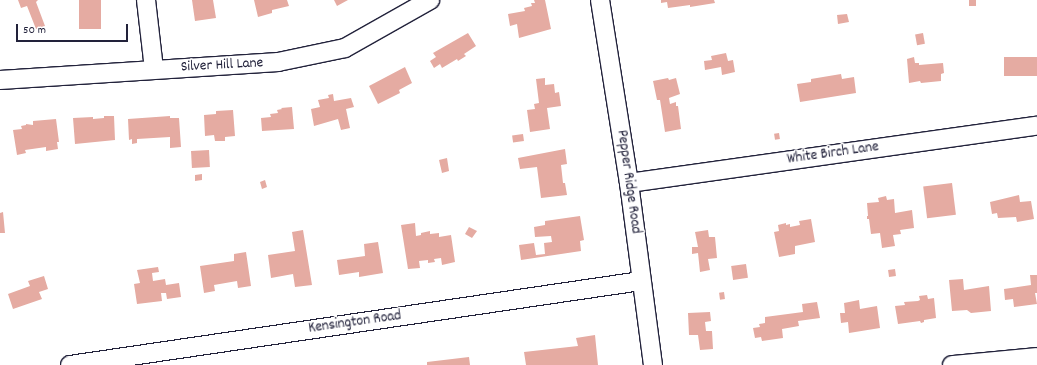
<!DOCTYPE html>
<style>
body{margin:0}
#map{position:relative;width:1037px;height:365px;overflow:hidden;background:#fff;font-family:Dekko,sans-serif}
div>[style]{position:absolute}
.building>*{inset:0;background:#e5aba2;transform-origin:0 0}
.roads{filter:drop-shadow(1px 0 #22223b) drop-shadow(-1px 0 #22223b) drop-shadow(0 1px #22223b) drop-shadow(0 -1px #22223b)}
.minor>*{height:18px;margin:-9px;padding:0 9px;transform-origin:9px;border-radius:9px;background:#fff}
span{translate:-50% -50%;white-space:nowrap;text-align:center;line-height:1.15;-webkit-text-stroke:3px #fff;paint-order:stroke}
.street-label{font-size:15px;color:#22223b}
.scale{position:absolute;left:16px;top:24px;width:112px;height:18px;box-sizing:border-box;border:2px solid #22223b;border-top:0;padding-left:5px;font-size:12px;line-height:14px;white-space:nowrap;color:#22223b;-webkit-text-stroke:3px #fff;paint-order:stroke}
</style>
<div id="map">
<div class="building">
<i style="clip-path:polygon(18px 0,38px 0,36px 2px,45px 26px,36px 29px,27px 6px,21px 8px)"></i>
<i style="left:79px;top:0;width:22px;height:29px"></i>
<i style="clip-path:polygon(192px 0,213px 0,216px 18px,195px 21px)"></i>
<i style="clip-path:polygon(254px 0,287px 0,289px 6px,272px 10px,272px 13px,258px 17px)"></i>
<i style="clip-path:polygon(334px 0,348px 0,337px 6px)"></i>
<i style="clip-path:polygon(534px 0,545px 0,551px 29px,519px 38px,517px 24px,510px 26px,508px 14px,525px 11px,524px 8px,532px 6px,531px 3px,535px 3px)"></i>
<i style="clip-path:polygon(661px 0,714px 0,715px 3px,690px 7px,690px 5px,668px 8px,667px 2px,661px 3px)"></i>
<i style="left:969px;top:0;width:7px;height:6px"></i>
<i style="clip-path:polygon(847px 14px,849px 22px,838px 24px,837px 15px)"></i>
<i style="clip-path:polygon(468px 33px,476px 46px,464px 54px,466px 56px,458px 61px,457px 59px,442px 68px,440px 64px,434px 68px,430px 61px,436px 57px,433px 53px)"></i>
<i style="left:923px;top:33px;width:11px;height:8px;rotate:80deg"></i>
<i style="clip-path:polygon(726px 53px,728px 61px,733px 60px,735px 72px,722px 75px,721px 67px,705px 70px,704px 61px,712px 60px,711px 56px)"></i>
<i style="clip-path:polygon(914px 57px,915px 63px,919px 63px,919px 65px,943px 63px,944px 73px,941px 74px,941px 81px,921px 83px,920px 81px,909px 83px,907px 59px)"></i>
<i style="left:1037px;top:57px;width:19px;height:33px;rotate:90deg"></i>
<i style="clip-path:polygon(405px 67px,412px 83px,399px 90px,400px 93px,378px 104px,369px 86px)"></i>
<i style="clip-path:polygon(841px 74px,842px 79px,854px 77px,856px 93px,800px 102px,797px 84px,811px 82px,811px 79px)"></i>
<i style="clip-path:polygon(545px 78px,545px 85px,554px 84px,555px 93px,559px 92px,561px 106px,547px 108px,550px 129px,530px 132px,527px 110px,535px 109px,534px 104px,539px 103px,536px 79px)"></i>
<i style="clip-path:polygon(668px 78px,669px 80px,676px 78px,680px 94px,669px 98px,670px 104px,676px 102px,676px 106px,678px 106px,681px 129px,665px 132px,660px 100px,657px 100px,653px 81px)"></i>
<i style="clip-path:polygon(333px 94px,334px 101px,351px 98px,354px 107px,346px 109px,350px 128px,341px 130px,338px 119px,314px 126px,311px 109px,320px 107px,318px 100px,329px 98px,328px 95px)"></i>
<i style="clip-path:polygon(292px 107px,294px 129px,262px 131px,261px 118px,271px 117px,270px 114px,278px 113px,277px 110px,282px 109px,281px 108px)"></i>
<i style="clip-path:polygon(233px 110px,235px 136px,225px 137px,225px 141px,215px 141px,214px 135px,205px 136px,204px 115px,216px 114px,216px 111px)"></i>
<i style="clip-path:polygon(104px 116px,114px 116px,115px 140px,75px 144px,73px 118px,93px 117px,93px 119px,104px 118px)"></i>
<i style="clip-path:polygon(170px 116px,170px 118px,179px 118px,181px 147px,170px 148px,170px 137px,137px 139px,137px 143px,132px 144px,132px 139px,129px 140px,128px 119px)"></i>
<i style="clip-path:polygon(56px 119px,59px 142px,57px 142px,58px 149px,46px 151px,46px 147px,25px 150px,26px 153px,17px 155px,13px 130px,22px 129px,21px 126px,26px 125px,26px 124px,33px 125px,33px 121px)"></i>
<i style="left:779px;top:133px;width:6px;height:5px;rotate:81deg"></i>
<i style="left:523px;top:134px;width:7px;height:11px;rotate:82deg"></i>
<i style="clip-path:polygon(565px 149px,567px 164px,561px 165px,563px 183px,565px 183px,567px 195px,541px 198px,537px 167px,520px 169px,518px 158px)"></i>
<i style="left:209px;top:150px;width:17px;height:18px;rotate:87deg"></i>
<i style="clip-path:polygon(447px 158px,449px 171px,442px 173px,439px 160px)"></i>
<i style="clip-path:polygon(202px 174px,202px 180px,195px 181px,195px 175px)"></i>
<i style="clip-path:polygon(265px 180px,267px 187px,262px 189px,260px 182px)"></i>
<i style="left:952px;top:183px;width:32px;height:29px;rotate:83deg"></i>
<i style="clip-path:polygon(1019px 195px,1020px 202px,1031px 201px,1034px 219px,1017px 222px,1016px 217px,998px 218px,997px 213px,992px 214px,990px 202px)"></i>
<i style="clip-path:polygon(886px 196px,887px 200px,894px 199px,895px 213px,912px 210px,914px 228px,900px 230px,901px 234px,893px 235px,895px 246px,882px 248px,880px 233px,871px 234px,869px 219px,867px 219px,867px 216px,868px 216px,867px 203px,879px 202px,878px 198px)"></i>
<i style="clip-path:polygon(3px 212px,5px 233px,0 233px,0 213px)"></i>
<i style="clip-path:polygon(580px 216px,584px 240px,580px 241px,581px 251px,521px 260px,519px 245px,534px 243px,536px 255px,545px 254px,544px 243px,552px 242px,551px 236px,535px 237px,534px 227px,545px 225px,545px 221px)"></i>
<i style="clip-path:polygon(811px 219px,815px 242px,795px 246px,795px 254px,779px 257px,774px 232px,779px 231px,778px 225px,786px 223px,786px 225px,790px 224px,790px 227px,800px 225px,799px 221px)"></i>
<i style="clip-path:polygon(415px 223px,416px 236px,421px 235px,421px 233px,430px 231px,430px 234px,439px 233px,439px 237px,451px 235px,455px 262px,442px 265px,441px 258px,434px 259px,435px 262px,428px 263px,428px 260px,419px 261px,420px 268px,408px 269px,401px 225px)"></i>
<i style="clip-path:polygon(469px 227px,477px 231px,472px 238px,465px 234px)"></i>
<i style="clip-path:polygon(303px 230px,312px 285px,295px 287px,293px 274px,271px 278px,268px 255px,295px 251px,292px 232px)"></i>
<i style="clip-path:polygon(708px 230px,709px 237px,715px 237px,717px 258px,708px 259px,710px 270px,700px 272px,698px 253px,692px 254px,692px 247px,698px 247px,695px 232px)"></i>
<i style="clip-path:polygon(378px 242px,383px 273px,359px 277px,359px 272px,339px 275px,337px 260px,365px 256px,364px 244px)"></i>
<i style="clip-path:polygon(246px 252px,251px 286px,238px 288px,237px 281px,214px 285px,215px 291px,204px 293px,200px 266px,234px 261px,234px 254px)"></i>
<i style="left:746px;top:264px;width:14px;height:15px;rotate:82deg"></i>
<i style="clip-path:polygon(158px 267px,159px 272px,152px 273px,153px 281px,165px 279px,166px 285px,179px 283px,181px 297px,167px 299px,166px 293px,161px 293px,162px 301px,137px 304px,134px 284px,140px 283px,137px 270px)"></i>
<i style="left:895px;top:269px;width:7px;height:7px;rotate:82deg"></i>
<i style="clip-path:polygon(1030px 275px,1037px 275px,1037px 293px,1035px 293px,1037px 304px,1014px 307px,1013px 299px,1005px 300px,1004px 289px,1031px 285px)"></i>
<i style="clip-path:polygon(44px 276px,48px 289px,39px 292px,42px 299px,13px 309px,8px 294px,30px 286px,28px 281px)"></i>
<i style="clip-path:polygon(963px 279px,964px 290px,989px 286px,991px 311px,971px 313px,967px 310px,952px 311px,949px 280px)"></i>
<i style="left:724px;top:292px;width:7px;height:5px;rotate:82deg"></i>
<i style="clip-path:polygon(927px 295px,928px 299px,934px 298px,936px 318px,924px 320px,924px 322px,921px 323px,920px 321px,898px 324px,895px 306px,905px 305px,904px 302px,918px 301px,920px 300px,919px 296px)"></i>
<i style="clip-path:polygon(859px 300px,860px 309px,877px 306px,880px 328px,849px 333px,848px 322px,841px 323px,840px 313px,845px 313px,844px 303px)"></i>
<i style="clip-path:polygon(817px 302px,820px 318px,798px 321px,799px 326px,782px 329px,783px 338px,762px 341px,761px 337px,755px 338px,753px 328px,760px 327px,759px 324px,765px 323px,765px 317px,803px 312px,802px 304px)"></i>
<i style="clip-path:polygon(710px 312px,711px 321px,705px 322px,706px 331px,712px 331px,713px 349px,700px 350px,698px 335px,689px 335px,688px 313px)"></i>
<i style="clip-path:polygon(595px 335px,598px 365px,526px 365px,524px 352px,578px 346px,576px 338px)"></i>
<i style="clip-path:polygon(469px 357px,470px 365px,427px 365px,427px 362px)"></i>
</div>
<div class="roads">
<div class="minor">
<i style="left:146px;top:0;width:69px;rotate:83.4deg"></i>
<i style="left:600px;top:0;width:185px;rotate:81deg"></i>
<i style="left:629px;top:183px;width:184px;rotate:82.5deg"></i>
<i style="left:0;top:80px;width:279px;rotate:-3.7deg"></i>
<i style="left:278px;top:62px;width:68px;rotate:-11.8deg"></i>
<i style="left:345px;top:48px;width:98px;rotate:-29.5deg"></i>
<i style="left:629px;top:183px;width:412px;rotate:-8deg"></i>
<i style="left:70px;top:365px;width:577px;rotate:-8.37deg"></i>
<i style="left:952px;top:365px;width:85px;rotate:-5.4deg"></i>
</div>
</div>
<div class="street-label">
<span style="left:222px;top:66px;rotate:-3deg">Silver Hill Lane</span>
<span style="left:833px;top:154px;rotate:-8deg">White Birch Lane</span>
<span style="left:628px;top:182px;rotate:82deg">Pepper Ridge Road</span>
<span style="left:355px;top:323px;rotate:-8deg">Kensington Road</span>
</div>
<div class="scale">50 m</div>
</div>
